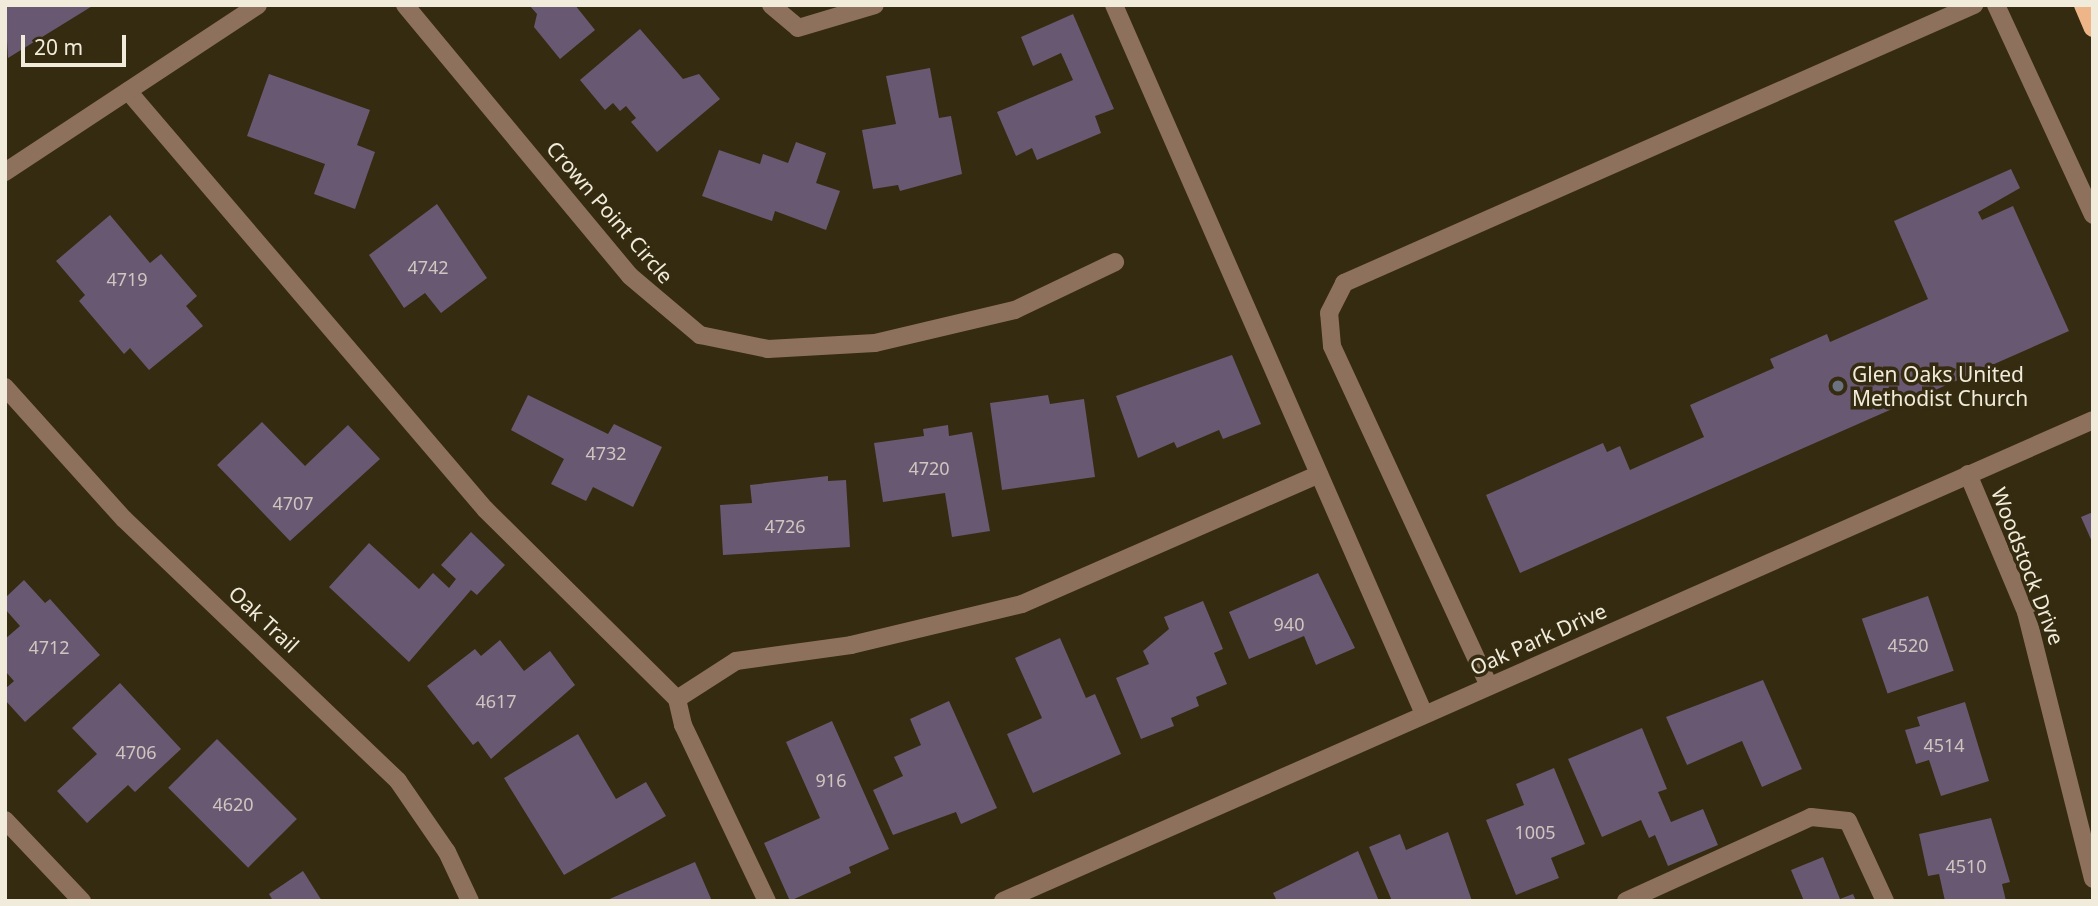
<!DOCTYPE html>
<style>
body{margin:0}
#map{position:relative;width:2098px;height:906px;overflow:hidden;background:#352b10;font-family:"Noto Sans",sans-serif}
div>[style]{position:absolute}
.building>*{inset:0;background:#695871;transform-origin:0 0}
.minor>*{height:18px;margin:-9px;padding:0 9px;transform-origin:9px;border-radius:9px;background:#8d715c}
.major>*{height:18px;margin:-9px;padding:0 9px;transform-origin:9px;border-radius:9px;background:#eeb589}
.dots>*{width:19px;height:19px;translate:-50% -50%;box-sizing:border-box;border:4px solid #352b10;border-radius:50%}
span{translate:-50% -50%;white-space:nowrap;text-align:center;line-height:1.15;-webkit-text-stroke:7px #352b10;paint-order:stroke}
.number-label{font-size:18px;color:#cfc6c0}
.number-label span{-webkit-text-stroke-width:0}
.street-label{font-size:21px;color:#f1ebdb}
.poi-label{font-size:21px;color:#f1ebdb}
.left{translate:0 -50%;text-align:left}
.frame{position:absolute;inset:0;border:7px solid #f1ebdb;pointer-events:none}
.scale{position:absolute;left:21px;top:35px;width:105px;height:32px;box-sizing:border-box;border:4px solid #f1ebdb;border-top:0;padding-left:9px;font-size:21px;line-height:24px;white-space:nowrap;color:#f1ebdb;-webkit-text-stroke:5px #352b10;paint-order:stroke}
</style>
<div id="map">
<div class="building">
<i style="clip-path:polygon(5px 5px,94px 5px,8px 58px)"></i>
<i style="clip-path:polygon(529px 5px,575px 5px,595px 30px,560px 59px,534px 27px,537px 14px)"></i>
<i style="clip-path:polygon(1073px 14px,1114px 109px,1095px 116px,1101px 133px,1037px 160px,1032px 148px,1016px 156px,997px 112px,1073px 80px,1061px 53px,1033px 66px,1021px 37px)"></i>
<i style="clip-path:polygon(640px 29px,683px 79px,699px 74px,720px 99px,657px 152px,631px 122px,636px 118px,626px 106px,620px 111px,613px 103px,605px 110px,580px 80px)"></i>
<i style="clip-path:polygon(930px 68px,939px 118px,951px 116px,962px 174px,900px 191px,898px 185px,873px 189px,862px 130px,896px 124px,886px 76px)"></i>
<i style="clip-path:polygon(269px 74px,370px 110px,357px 145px,375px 152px,355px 209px,314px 194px,325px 164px,247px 136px)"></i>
<i style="clip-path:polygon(796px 142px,826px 153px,816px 183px,840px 191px,826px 230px,775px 211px,772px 221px,702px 196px,719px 150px,760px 164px,763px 154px,788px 163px)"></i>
<i style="clip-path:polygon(2011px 169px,2020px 188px,1978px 212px,1982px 220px,2013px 206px,2069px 331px,1520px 573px,1486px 495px,1603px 443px,1607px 452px,1620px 446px,1630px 470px,1704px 437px,1690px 405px,1774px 368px,1770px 359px,1827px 334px,1830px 342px,1928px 299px,1894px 221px)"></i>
<i style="clip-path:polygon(437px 204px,487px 278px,441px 313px,425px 293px,404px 308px,369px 255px)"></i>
<i style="clip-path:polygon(110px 215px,150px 263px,161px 254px,197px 296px,186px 306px,203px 326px,149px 370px,130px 348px,124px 354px,79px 301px,85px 295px,56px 261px)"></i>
<i style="clip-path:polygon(1232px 355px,1261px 424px,1223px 439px,1219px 430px,1177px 448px,1174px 442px,1138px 458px,1116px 396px)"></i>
<i style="clip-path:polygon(528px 395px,608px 434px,614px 424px,662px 447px,633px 507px,593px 487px,586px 501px,551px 484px,564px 459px,511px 430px)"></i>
<i style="clip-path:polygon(1048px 395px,1050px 404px,1084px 399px,1095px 477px,1002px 490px,990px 403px)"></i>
<i style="clip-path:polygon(262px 422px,305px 466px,348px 425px,380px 459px,290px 541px,217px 465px)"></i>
<i style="clip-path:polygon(948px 425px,949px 436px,972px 432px,990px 531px,952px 537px,945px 493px,883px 502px,874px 443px,924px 436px,923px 429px)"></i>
<i style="clip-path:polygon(828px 476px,828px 481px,846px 480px,850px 547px,723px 555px,720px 505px,752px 503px,750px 485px)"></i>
<i style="clip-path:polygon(2093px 512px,2093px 544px,2081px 517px)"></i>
<i style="clip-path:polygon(471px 532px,505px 565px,477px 595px,471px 590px,409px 662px,329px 587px,369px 543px,419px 589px,433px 573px,449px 588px,456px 579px,441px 565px)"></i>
<i style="clip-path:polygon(1318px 573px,1355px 648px,1316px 665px,1304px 636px,1249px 659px,1229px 612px)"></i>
<i style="clip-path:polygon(24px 580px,45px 603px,50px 599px,100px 655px,25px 722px,5px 700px,5px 689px,14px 681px,5px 671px,5px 639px,20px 626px,5px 609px,5px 598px)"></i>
<i style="left:1928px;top:596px;width:79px;height:70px;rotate:71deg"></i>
<i style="clip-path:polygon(1203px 601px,1223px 649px,1214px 653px,1227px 684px,1196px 697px,1199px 706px,1171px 718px,1174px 726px,1141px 739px,1116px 678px,1149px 664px,1143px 651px,1169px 629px,1164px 617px)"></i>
<i style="clip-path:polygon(1060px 638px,1086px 698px,1095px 694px,1121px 754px,1033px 793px,1007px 734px,1042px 718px,1015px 658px)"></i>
<i style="clip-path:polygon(500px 640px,524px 671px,550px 651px,575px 685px,491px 759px,478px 741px,473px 745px,427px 686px,475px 649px,481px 656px)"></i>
<i style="clip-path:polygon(1763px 680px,1802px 769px,1762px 787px,1742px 741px,1687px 765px,1666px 717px)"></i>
<i style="clip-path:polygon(120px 683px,181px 749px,135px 792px,128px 785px,87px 823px,57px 791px,97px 754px,72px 728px)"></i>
<i style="clip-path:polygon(949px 701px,997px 808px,961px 824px,956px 812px,893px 835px,873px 790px,903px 776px,894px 757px,921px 745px,910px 719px)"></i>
<i style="clip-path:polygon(1965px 702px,1989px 781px,1941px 796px,1929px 760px,1916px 764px,1905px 730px,1920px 726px,1917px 717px)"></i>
<i style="clip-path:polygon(832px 721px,889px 849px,849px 867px,851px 873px,790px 901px,764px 843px,820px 818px,786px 742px)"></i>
<i style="clip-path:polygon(1642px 728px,1667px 789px,1658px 792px,1671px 822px,1703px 809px,1718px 845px,1668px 866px,1655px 835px,1649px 838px,1641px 820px,1602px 837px,1568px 759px)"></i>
<i style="clip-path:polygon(578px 734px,616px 799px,646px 782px,666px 816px,564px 875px,504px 778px)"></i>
<i style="left:217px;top:739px;width:113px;height:69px;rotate:45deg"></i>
<i style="clip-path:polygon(1554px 768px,1585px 844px,1551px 858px,1559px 878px,1516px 895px,1486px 820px,1524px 805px,1516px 784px)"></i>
<i style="clip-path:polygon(1991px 818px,2010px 882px,2002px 884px,2006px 901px,1945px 901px,1939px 874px,1928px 876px,1919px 834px)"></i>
<i style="clip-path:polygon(1448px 832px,1472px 901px,1392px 901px,1369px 847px,1400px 834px,1406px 850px)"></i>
<i style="clip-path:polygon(1358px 851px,1379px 901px,1277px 901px,1273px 893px)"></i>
<i style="clip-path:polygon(1823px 857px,1840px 899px,1853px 894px,1856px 901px,1804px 901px,1791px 870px)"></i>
<i style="clip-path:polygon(695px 862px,712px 901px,605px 901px)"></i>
<i style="clip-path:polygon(303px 871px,322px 901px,273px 901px,269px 894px)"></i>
</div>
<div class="minor">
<i style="left:405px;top:5px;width:352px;rotate:50.3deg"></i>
<i style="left:630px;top:276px;width:92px;rotate:40.1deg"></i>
<i style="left:700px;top:335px;width:69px;rotate:11.6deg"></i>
<i style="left:768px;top:349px;width:107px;rotate:-3.2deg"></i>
<i style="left:875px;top:343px;width:144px;rotate:-13.3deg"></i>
<i style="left:1015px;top:310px;width:111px;rotate:-25.6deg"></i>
<i style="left:771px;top:5px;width:35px;rotate:40deg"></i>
<i style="left:798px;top:28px;width:80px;rotate:-16.6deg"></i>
<i style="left:1114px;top:5px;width:774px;rotate:66.38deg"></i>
<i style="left:1996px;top:5px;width:231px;rotate:65.2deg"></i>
<i style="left:128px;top:91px;width:550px;rotate:49.5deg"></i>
<i style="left:485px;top:509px;width:270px;rotate:44.7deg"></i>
<i style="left:677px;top:699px;width:27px;rotate:77deg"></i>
<i style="left:683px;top:725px;width:195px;rotate:64.5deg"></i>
<i style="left:5px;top:172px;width:303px;rotate:-33.4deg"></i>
<i style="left:5px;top:387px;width:178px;rotate:48deg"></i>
<i style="left:124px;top:519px;width:379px;rotate:43.7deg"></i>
<i style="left:398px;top:781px;width:86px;rotate:55.4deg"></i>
<i style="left:447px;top:852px;width:54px;rotate:64.9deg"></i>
<i style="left:1968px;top:474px;width:150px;rotate:67.2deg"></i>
<i style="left:2026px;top:612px;width:275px;rotate:75.9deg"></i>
<i style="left:1489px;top:686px;width:374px;rotate:-114.8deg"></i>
<i style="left:1332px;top:346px;width:33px;rotate:-95deg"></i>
<i style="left:1329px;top:313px;width:34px;rotate:-63deg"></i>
<i style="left:1344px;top:283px;width:689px;rotate:-23.81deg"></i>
<i style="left:677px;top:699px;width:70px;rotate:-32.8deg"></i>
<i style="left:736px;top:661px;width:116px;rotate:-7.9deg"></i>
<i style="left:851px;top:645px;width:176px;rotate:-13.5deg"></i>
<i style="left:1022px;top:604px;width:324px;rotate:-23.6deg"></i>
<i style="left:5px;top:820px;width:112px;rotate:46.5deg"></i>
<i style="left:1003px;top:901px;width:1191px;rotate:-23.81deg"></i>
<i style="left:1626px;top:901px;width:203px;rotate:-24.4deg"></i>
<i style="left:1811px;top:817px;width:37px;rotate:6deg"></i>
<i style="left:1848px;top:821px;width:88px;rotate:65.2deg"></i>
</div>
<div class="major">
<i style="left:2083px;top:5px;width:25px;rotate:67deg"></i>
</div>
<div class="dots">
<i style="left:1838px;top:386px;background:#6b7280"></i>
</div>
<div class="number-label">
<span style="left:428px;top:267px">4742</span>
<span style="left:127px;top:279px">4719</span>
<span style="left:606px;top:453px">4732</span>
<span style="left:929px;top:468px">4720</span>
<span style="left:293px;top:503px">4707</span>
<span style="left:785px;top:526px">4726</span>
<span style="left:1289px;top:624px">940</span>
<span style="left:1908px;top:645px">4520</span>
<span style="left:49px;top:647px">4712</span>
<span style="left:496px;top:701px">4617</span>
<span style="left:1944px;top:745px">4514</span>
<span style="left:136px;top:752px">4706</span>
<span style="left:831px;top:780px">916</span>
<span style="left:233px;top:804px">4620</span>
<span style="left:1535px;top:832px">1005</span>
<span style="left:1966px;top:866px">4510</span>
</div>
<div class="street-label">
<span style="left:610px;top:212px;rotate:49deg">Crown Point Circle</span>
<span style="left:2028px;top:566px;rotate:69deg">Woodstock Drive</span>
<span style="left:264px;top:619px;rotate:43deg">Oak Trail</span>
<span style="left:1538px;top:639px;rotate:-24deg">Oak Park Drive</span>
</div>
<div class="poi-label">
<span class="left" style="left:1852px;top:386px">Glen Oaks United<br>Methodist Church</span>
</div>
<div class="frame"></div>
<div class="scale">20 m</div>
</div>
